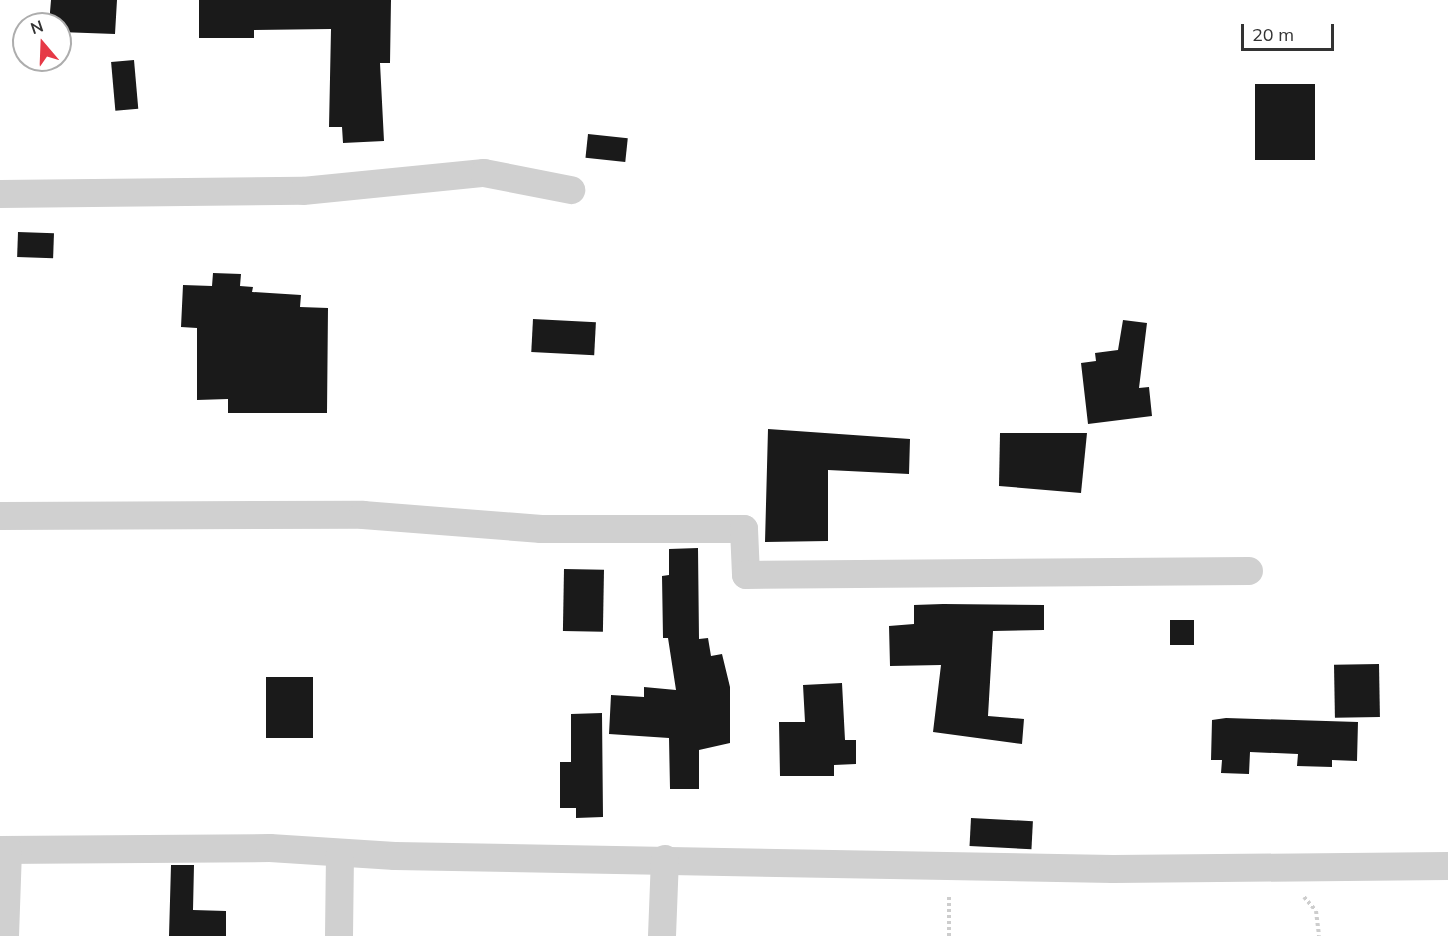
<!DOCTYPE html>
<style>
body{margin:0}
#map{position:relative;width:1448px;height:936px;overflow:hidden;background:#fff;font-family:Mulish,sans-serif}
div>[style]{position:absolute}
.building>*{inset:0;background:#1a1a1a;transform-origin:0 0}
.path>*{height:4px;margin-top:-2px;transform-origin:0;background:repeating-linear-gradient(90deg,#cdcdcd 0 3px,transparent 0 6px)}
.minor>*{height:28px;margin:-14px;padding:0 14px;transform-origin:14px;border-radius:14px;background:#d0d0d0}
span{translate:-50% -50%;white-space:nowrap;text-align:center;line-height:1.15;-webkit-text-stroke:6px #fff;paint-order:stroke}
.north{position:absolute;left:12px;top:12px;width:60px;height:60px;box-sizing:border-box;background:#fff;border:2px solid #adadad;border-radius:50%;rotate:341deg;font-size:16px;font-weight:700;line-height:24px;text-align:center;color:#333}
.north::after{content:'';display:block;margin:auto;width:21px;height:27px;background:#e63946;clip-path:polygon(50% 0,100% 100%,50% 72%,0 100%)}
.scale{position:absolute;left:1241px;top:24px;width:93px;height:27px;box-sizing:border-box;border:3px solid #333;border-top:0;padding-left:8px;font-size:18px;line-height:21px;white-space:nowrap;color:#333;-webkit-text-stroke:4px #fff;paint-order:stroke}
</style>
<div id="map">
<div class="building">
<i style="clip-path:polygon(51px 0,117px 0,115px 34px,60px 32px,60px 24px,49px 24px)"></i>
<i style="clip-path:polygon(199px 0,391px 0,390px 63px,380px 63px,384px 141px,343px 143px,342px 127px,329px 127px,331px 29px,254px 30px,254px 38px,199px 38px)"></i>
<i style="left:134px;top:60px;width:49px;height:23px;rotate:85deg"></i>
<i style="left:1255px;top:84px;width:60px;height:76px"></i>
<i style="left:588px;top:134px;width:40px;height:24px;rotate:6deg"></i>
<i style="left:18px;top:232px;width:36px;height:25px;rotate:2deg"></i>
<i style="clip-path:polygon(213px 273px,241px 274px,240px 286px,253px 287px,252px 292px,301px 295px,300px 307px,328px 308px,327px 413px,228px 413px,228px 399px,197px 400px,197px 328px,181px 327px,183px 285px,212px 286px)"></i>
<i style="left:533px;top:319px;width:63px;height:33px;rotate:3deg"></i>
<i style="clip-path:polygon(1123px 320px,1147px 323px,1139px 388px,1149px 387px,1152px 416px,1088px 424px,1081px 363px,1096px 361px,1095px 353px,1118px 350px)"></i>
<i style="clip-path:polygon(768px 429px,910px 439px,909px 474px,828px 470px,828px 541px,765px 542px)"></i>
<i style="clip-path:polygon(1000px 433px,1087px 433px,1081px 493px,999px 486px)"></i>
<i style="clip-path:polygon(698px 548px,699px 639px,708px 638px,711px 656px,722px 654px,730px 687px,730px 743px,699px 750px,699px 789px,670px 789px,669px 738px,609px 734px,611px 695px,644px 697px,644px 687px,676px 690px,668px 638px,663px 638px,662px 576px,669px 575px,669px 549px)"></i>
<i style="left:564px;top:569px;width:40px;height:62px;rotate:1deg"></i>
<i style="clip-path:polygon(943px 604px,1044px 605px,1044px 630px,993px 631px,988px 716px,1024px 719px,1022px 744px,933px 732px,941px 665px,890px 666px,889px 626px,914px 624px,914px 605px)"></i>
<i style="left:1170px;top:620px;width:24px;height:25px"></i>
<i style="left:1379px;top:664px;width:53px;height:45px;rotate:89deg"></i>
<i style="left:266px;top:677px;width:47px;height:61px"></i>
<i style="clip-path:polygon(842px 683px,845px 740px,856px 740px,856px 764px,834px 765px,834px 776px,780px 776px,779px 722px,805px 722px,803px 685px)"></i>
<i style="clip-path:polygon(602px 713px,603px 817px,576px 818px,576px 808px,560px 808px,560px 762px,571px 762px,571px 714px)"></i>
<i style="clip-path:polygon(1226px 718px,1358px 722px,1357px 761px,1332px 760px,1332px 767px,1297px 766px,1298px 754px,1250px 752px,1249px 774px,1221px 773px,1222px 760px,1211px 760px,1212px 720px)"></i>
<i style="left:971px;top:818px;width:62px;height:28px;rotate:3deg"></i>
<i style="clip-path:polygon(171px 865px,194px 865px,193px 910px,226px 911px,226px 936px,169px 936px)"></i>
</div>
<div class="path">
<i style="left:1304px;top:897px;width:18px;rotate:49deg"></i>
<i style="left:1316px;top:911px;width:25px;rotate:83deg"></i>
<i style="left:949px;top:936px;width:41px;rotate:-90deg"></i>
</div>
<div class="minor">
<i style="left:0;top:194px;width:303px;rotate:-0.6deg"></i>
<i style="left:303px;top:191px;width:182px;rotate:-5.7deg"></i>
<i style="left:484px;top:173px;width:89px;rotate:11.1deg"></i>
<i style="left:0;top:516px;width:363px;rotate:-0.2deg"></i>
<i style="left:363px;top:515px;width:179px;rotate:4.5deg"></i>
<i style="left:541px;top:529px;width:203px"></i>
<i style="left:744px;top:529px;width:46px;rotate:87.5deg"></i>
<i style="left:746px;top:575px;width:503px;rotate:-0.46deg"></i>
<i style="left:0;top:850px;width:270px;rotate:-0.4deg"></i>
<i style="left:270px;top:848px;width:125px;rotate:3.7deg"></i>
<i style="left:395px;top:856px;width:718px;rotate:1.04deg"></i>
<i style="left:1113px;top:869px;width:335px;rotate:-0.5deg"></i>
<i style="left:5px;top:936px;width:86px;rotate:-88deg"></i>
<i style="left:339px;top:936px;width:83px;rotate:-89.3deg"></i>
<i style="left:662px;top:936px;width:77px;rotate:-87.8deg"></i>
</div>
<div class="north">N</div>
<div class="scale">20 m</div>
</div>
